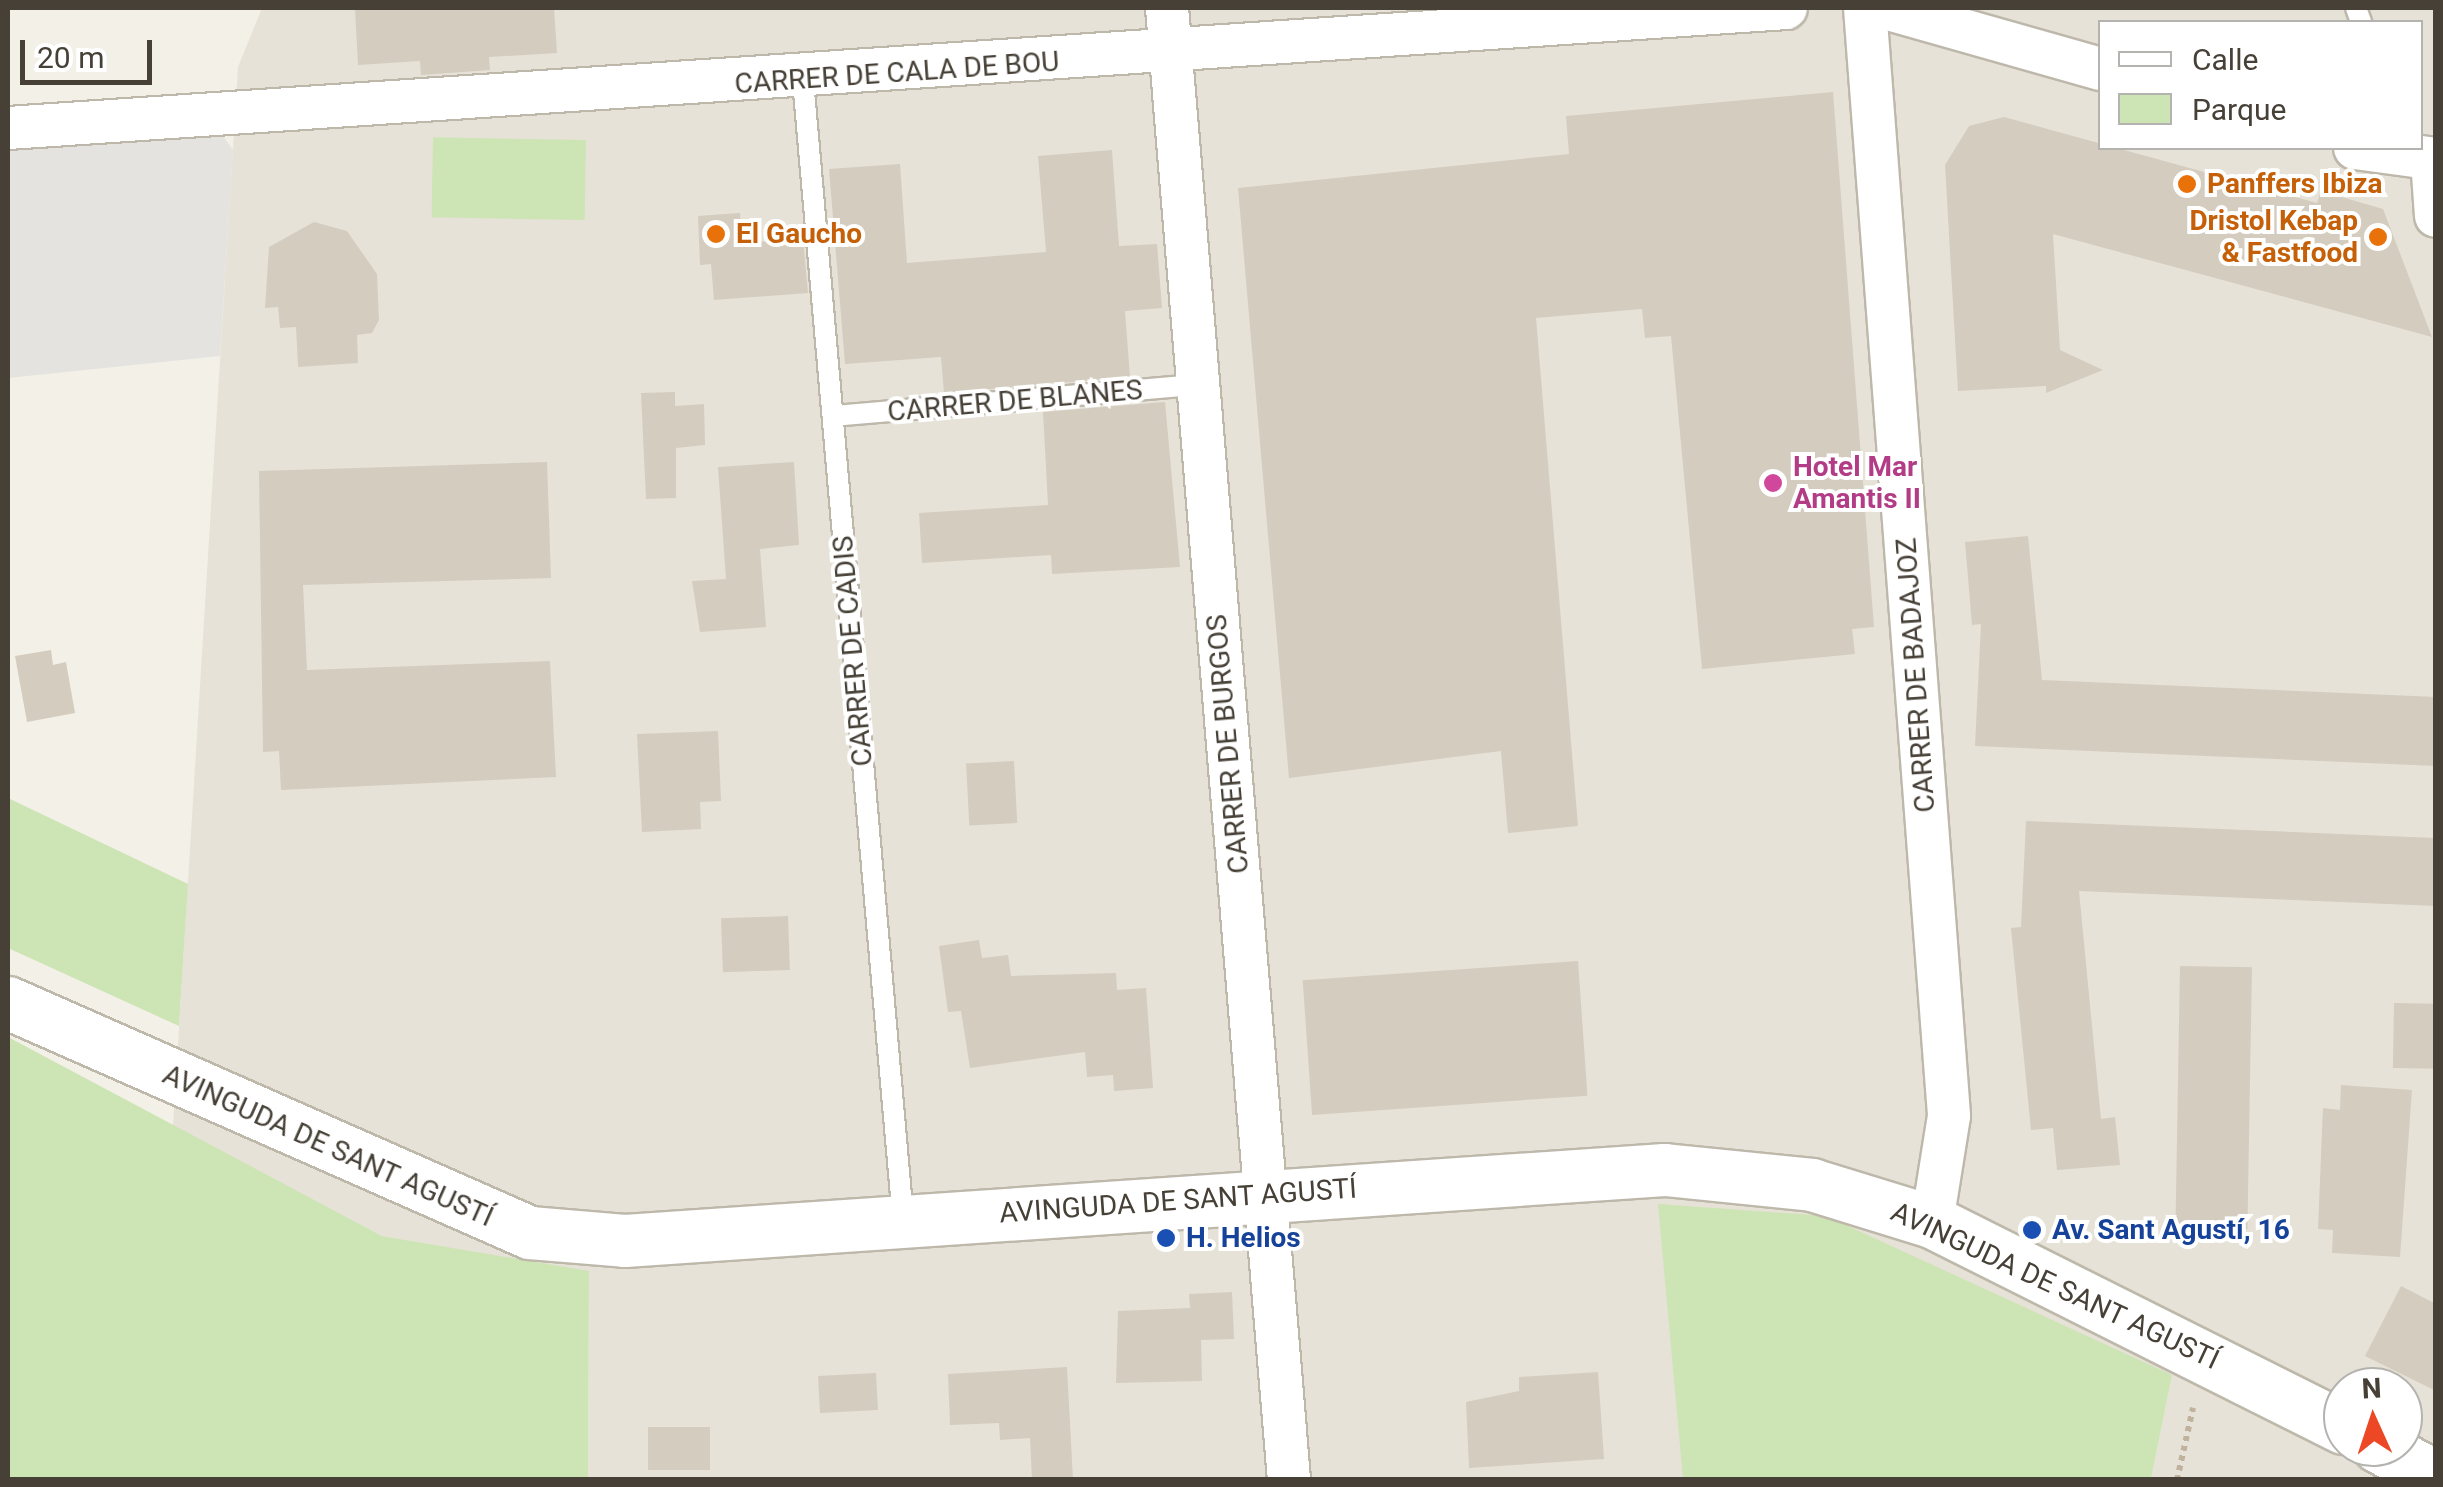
<!DOCTYPE html>
<meta charset="utf-8">
<style>
body{margin:0}
#map{position:relative;width:2443px;height:1487px;overflow:hidden;background:#f3f0e8;font-family:Roboto,sans-serif}
div>[style]{position:absolute}
[style*='--x']{left:calc(var(--x)*1px);top:calc(var(--y)*1px);width:calc(var(--w)*1px);rotate:calc(var(--a)*1deg)}
.residential>*{inset:0;background:#e6e2d7}
.green>*{inset:0;background:#cde4b4;transform-origin:0 0}
.parking>*{inset:0;background:#e4e3e0}
.building>*{inset:0;background:#d4ccbe;transform-origin:0 0}
.path>*{height:6px;margin-top:-3px;transform-origin:0;background:repeating-linear-gradient(90deg,#bfb39d 0 5px,transparent 0 10px)}
.roads{filter:drop-shadow(2px 0 #beb8ab) drop-shadow(-2px 0 #beb8ab) drop-shadow(0 2px #beb8ab) drop-shadow(0 -2px #beb8ab)}
.service>*{height:20px;margin:-10px;padding:0 10px;transform-origin:10px;border-radius:10px;background:#fff}
.minor>*{height:42px;margin:-21px;padding:0 21px;transform-origin:21px;border-radius:21px;background:#fff}
.tertiary>*{height:52px;margin:-26px;padding:0 26px;transform-origin:26px;border-radius:26px;background:#fff}
.dots>*{width:28px;height:28px;translate:-50% -50%;box-sizing:border-box;border:5px solid #fff;border-radius:50%}
span{translate:-50% -50%;white-space:nowrap;text-align:center;line-height:1.15;-webkit-text-stroke:8px #fff;paint-order:stroke}
.street-label{font-size:28px;color:#464037}
.food-label{font-size:28px;color:#c56008;font-weight:700}
.left{translate:0 -50%;text-align:left}
.right{translate:-100% -50%;text-align:right}
.hotel-label{font-size:28px;color:#b23c85;font-weight:700}
.transit-label{font-size:28px;color:#164399;font-weight:700}
.frame{position:absolute;inset:0;border:10px solid #464037;pointer-events:none}
.legend{position:absolute;left:2098px;top:20px;width:325px;height:130px;box-sizing:border-box;background:#fff;border:2px solid #b5b3af;margin:0;padding:12px 18px;list-style:none;font-size:30px;color:#464037}
.legend li{display:flex;align-items:center;gap:20px;height:50px}
.legend b{width:50px;border:2px solid #b5b3af}
.north{position:absolute;left:2323px;top:1367px;width:100px;height:100px;box-sizing:border-box;background:#fff;border:2px solid #b5b3af;border-radius:50%;rotate:357deg;font-size:28px;font-weight:700;line-height:40px;text-align:center;color:#464037}
.north::after{content:'';display:block;margin:auto;width:35px;height:45px;background:#ec4826;clip-path:polygon(50% 0,100% 100%,50% 72%,0 100%)}
.scale{position:absolute;left:20px;top:40px;width:132px;height:45px;box-sizing:border-box;border:5px solid #464037;border-top:0;padding-left:12px;font-size:30px;line-height:35px;white-space:nowrap;color:#464037;-webkit-text-stroke:8px #fff;paint-order:stroke}
</style>
<div id="map">
<div class="residential">
<div style="clip-path:polygon(evenodd,262px 8px,2435px 8px,2435px 1479px,2151px 1479px,2172px 1374px,1933px 1479px,588px 1479px,589px 1272px,382px 1236px,173px 1126px,238px 67px,262px 8px,2100px 22px,2420px 22px,2420px 148px,2100px 148px,2100px 22px,262px 8px,2343px 1387px,2403px 1387px,2403px 1447px,2343px 1447px,2343px 1387px)"></div>
</div>
<div class="green">
<div style="left:586px;top:140px;width:80px;height:153px;rotate:91deg"></div>
<div style="clip-path:polygon(8px 798px,188px 884px,179px 1026px,8px 948px)"></div>
<div style="clip-path:polygon(8px 1037px,382px 1236px,589px 1271px,588px 1479px,8px 1479px)"></div>
<div style="clip-path:polygon(1658px 1204px,1826px 1216px,2172px 1375px,2151px 1479px,1683px 1479px)"></div>
</div>
<div class="parking">
<div style="clip-path:polygon(221px 133px,233px 150px,220px 356px,8px 378px,8px 150px)"></div>
</div>
<div class="building">
<div style="clip-path:polygon(355px 8px,554px 8px,557px 53px,489px 57px,490px 70px,421px 75px,420px 61px,358px 65px)"></div>
<div style="clip-path:polygon(1833px 92px,1874px 627px,1852px 629px,1855px 654px,1702px 669px,1671px 336px,1645px 338px,1642px 309px,1536px 318px,1578px 826px,1508px 833px,1501px 751px,1289px 778px,1238px 188px,1569px 154px,1566px 116px)"></div>
<div style="clip-path:polygon(2004px 117px,2317px 203px,2321px 191px,2383px 209px,2432px 337px,2053px 234px,2060px 350px,2103px 370px,2046px 393px,2046px 386px,1958px 391px,1945px 165px,1969px 126px)"></div>
<div style="clip-path:polygon(1112px 150px,1119px 246px,1157px 244px,1162px 308px,1125px 311px,1130px 377px,944px 393px,941px 357px,845px 364px,829px 169px,900px 164px,907px 263px,1046px 252px,1038px 156px)"></div>
<div style="clip-path:polygon(740px 213px,742px 243px,803px 239px,808px 293px,714px 300px,711px 264px,700px 265px,698px 216px)"></div>
<div style="clip-path:polygon(314px 222px,347px 231px,377px 274px,379px 320px,372px 333px,357px 335px,358px 363px,298px 367px,296px 327px,280px 328px,278px 307px,265px 308px,269px 247px)"></div>
<div style="clip-path:polygon(675px 392px,675px 406px,704px 404px,705px 445px,676px 448px,676px 498px,646px 499px,641px 393px)"></div>
<div style="clip-path:polygon(1165px 402px,1180px 567px,1052px 574px,1051px 555px,922px 563px,919px 513px,1048px 505px,1043px 412px)"></div>
<div style="clip-path:polygon(547px 462px,551px 578px,303px 585px,307px 670px,550px 661px,556px 777px,281px 790px,279px 751px,263px 752px,259px 471px)"></div>
<div style="clip-path:polygon(794px 462px,799px 545px,760px 549px,766px 627px,700px 632px,692px 581px,726px 579px,718px 467px)"></div>
<div style="clip-path:polygon(2028px 536px,2042px 680px,2436px 697px,2436px 766px,1975px 746px,1981px 624px,1972px 625px,1965px 542px)"></div>
<div style="clip-path:polygon(51px 650px,53px 665px,66px 662px,75px 713px,27px 722px,15px 656px)"></div>
<div style="clip-path:polygon(718px 731px,721px 801px,700px 802px,701px 829px,642px 832px,637px 734px)"></div>
<div style="left:1014px;top:761px;width:62px;height:48px;rotate:87deg"></div>
<div style="clip-path:polygon(2026px 821px,2436px 838px,2436px 906px,2079px 891px,2101px 1119px,2115px 1117px,2120px 1165px,2057px 1170px,2053px 1128px,2031px 1130px,2011px 928px,2021px 927px)"></div>
<div style="left:788px;top:916px;width:54px;height:67px;rotate:88deg"></div>
<div style="clip-path:polygon(979px 940px,982px 958px,1008px 955px,1011px 976px,1116px 973px,1117px 990px,1146px 988px,1153px 1088px,1114px 1091px,1113px 1075px,1087px 1077px,1085px 1052px,970px 1068px,961px 1011px,948px 1012px,939px 946px)"></div>
<div style="left:1578px;top:961px;width:135px;height:276px;rotate:86deg"></div>
<div style="left:2180px;top:966px;width:72px;height:262px;rotate:1deg"></div>
<div style="left:2394px;top:1003px;width:42px;height:65px;rotate:1deg"></div>
<div style="clip-path:polygon(2341px 1085px,2412px 1090px,2400px 1257px,2332px 1253px,2333px 1230px,2318px 1229px,2323px 1108px,2340px 1110px)"></div>
<div style="clip-path:polygon(2401px 1286px,2436px 1304px,2436px 1391px,2365px 1356px)"></div>
<div style="clip-path:polygon(1232px 1292px,1234px 1339px,1201px 1340px,1202px 1381px,1116px 1383px,1118px 1311px,1190px 1308px,1189px 1294px)"></div>
<div style="clip-path:polygon(1067px 1367px,1073px 1480px,1032px 1480px,1030px 1438px,1000px 1440px,999px 1423px,950px 1425px,948px 1374px)"></div>
<div style="clip-path:polygon(1598px 1372px,1604px 1459px,1469px 1468px,1466px 1402px,1519px 1391px,1519px 1377px)"></div>
<div style="left:876px;top:1373px;width:37px;height:58px;rotate:87deg"></div>
<div style="left:648px;top:1427px;width:62px;height:43px"></div>
</div>
<div class="path">
<div style="--x:2177;--y:1480;--w:74;--a:-77.5"></div>
</div>
<div class="roads">
<div class="service">
<div style="--x:2356;--y:8;--w:15;--a:70"></div>
<div style="--x:803;--y:80;--w:1143;--a:84.98"></div>
<div style="--x:833;--y:416;--w:366;--a:-4.9"></div>
</div>
<div class="minor">
<div style="--x:1167;--y:8;--w:1477;--a:85.26"></div>
<div style="--x:1865;--y:8;--w:1111;--a:85.66"></div>
<div style="--x:1949;--y:1116;--w:107;--a:99.1"></div>
<div style="--x:1885;--y:8;--w:223;--a:15.8"></div>
<div style="--x:8;--y:128;--w:1782;--a:-3.86"></div>
<div style="--x:2355;--y:148;--w:82;--a:7.7"></div>
<div style="--x:2432;--y:159;--w:57;--a:86"></div>
</div>
<div class="tertiary">
<div style="--x:8;--y:1003;--w:570;--a:23.78"></div>
<div style="--x:530;--y:1233;--w:95;--a:4.8"></div>
<div style="--x:625;--y:1241;--w:1042;--a:-3.91"></div>
<div style="--x:1665;--y:1170;--w:148;--a:5.8"></div>
<div style="--x:1812;--y:1185;--w:126;--a:17.1"></div>
<div style="--x:1932;--y:1222;--w:460;--a:26.6"></div>
<div style="--x:2379;--y:1447;--w:64;--a:27.8"></div>
</div>
</div>
<div class="dots">
<div style="left:2187px;top:184px;background:#e8710a"></div>
<div style="left:716px;top:234px;background:#e8710a"></div>
<div style="left:2378px;top:237px;background:#e8710a"></div>
<div style="left:1773px;top:483px;background:#d1479c"></div>
<div style="left:2032px;top:1230px;background:#1a4fb4"></div>
<div style="left:1166px;top:1238px;background:#1a4fb4"></div>
</div>
<div class="street-label">
<span style="left:897px;top:73px;rotate:-4deg">CARRER DE CALA DE BOU</span>
<span style="left:1015px;top:401px;rotate:-5deg">CARRER DE BLANES</span>
<span style="left:853px;top:651px;rotate:-95deg">CARRER DE CADIS</span>
<span style="left:1916px;top:675px;rotate:-94deg">CARRER DE BADAJOZ</span>
<span style="left:1228px;top:744px;rotate:-95deg">CARRER DE BURGOS</span>
<span style="left:328px;top:1146px;rotate:24deg">AVINGUDA DE SANT AGUSTÍ</span>
<span style="left:1178px;top:1201px;rotate:-4deg">AVINGUDA DE SANT AGUSTÍ</span>
<span style="left:2055px;top:1286px;rotate:25deg">AVINGUDA DE SANT AGUSTÍ</span>
</div>
<div class="food-label">
<span class="left" style="left:2207px;top:184px">Panffers Ibiza</span>
<span class="right" style="left:2358px;top:237px">Dristol Kebap<br>&amp; Fastfood</span>
<span class="left" style="left:736px;top:234px">El Gaucho</span>
</div>
<div class="hotel-label">
<span class="left" style="left:1793px;top:483px">Hotel Mar<br>Amantis II</span>
</div>
<div class="transit-label">
<span class="left" style="left:2052px;top:1230px">Av. Sant Agustí, 16</span>
<span class="left" style="left:1186px;top:1238px">H. Helios</span>
</div>
<div class="frame"></div>
<ul class="legend">
<li><b style="height:12px;background:#fff"></b>Calle</li>
<li><b style="height:28px;background:#cde4b4"></b>Parque</li>
</ul>
<div class="north">N</div>
<div class="scale">20 m</div>
</div>
